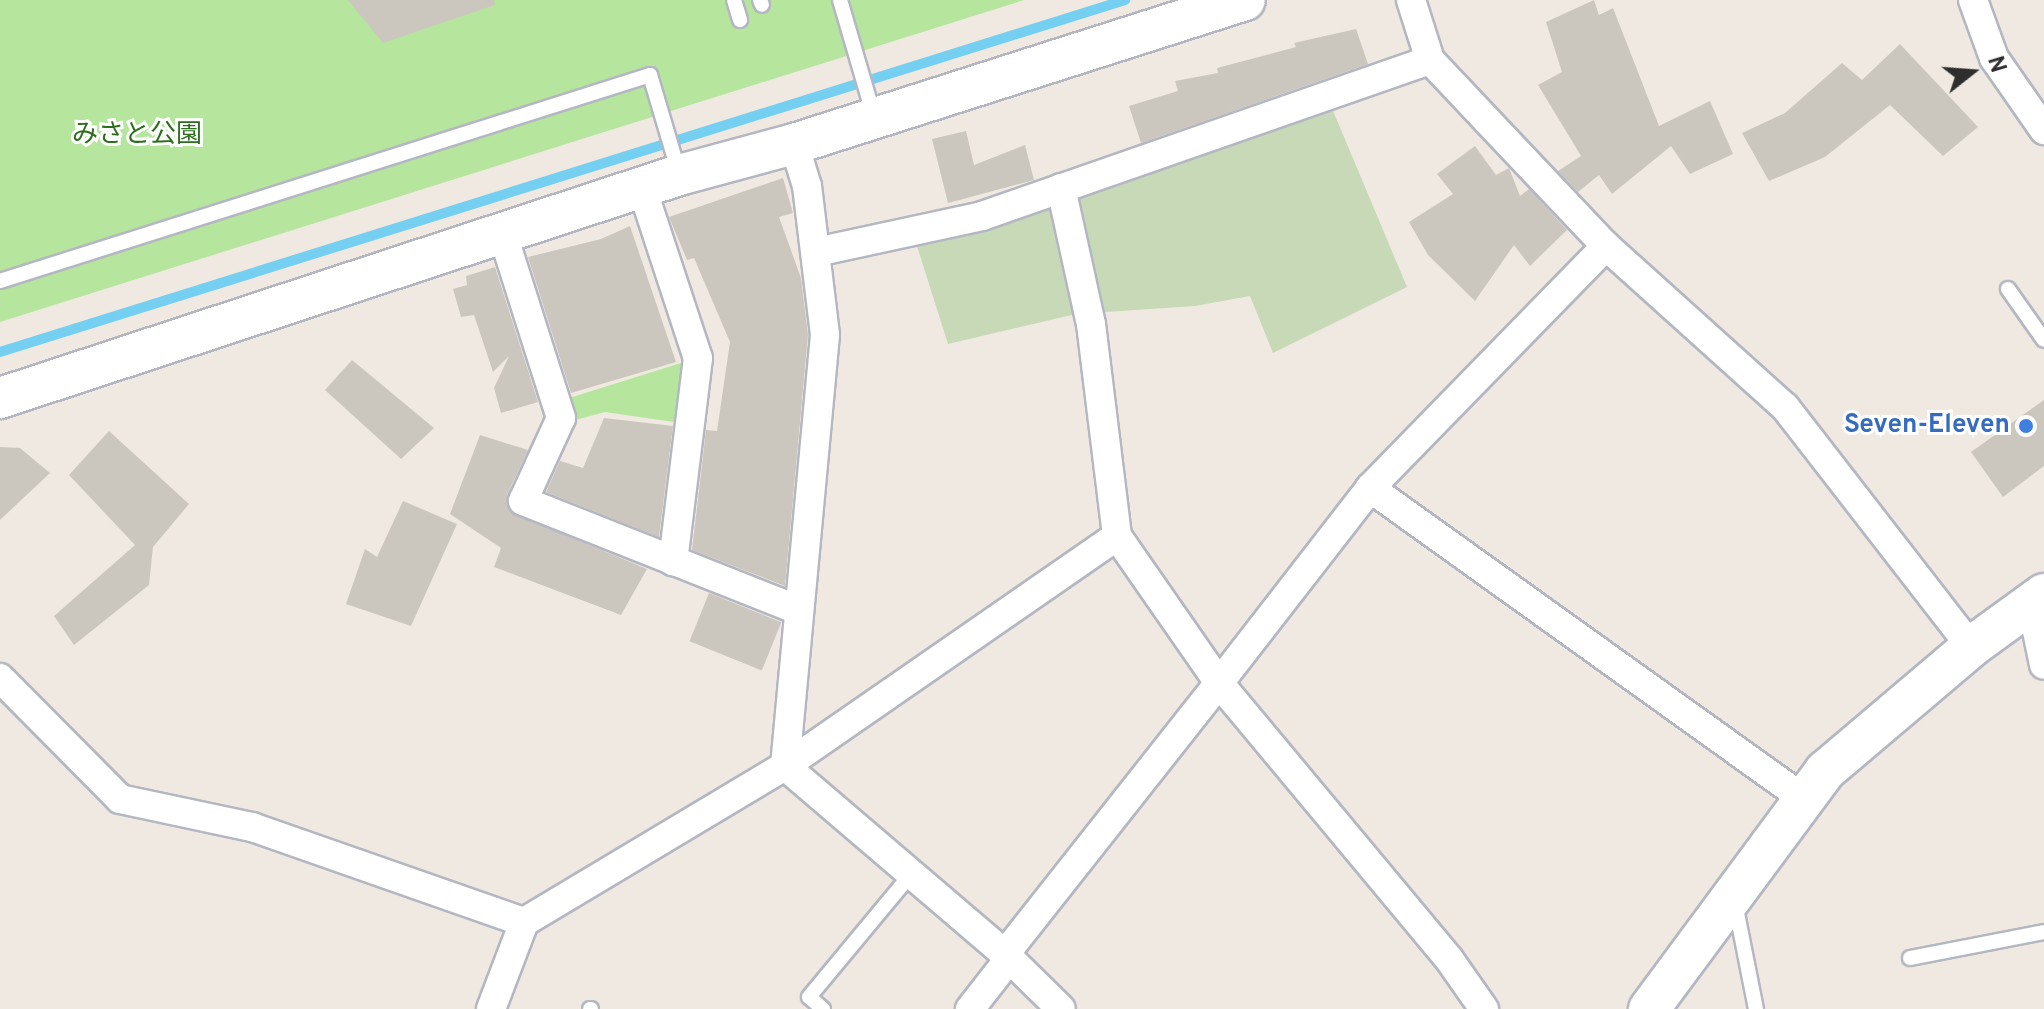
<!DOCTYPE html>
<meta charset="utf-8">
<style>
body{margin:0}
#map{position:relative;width:2044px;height:1009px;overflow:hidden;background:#efe9e1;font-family:Overpass,"Noto Sans JP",sans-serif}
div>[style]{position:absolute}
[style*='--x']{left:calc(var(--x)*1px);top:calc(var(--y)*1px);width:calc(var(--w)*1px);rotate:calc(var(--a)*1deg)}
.green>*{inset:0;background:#b6e59e}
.cemetery>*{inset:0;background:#c8d9b8}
.stream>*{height:10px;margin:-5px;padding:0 5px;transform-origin:5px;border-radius:5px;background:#75cff0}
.building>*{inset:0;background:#cbc7bf;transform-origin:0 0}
.roads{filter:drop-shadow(2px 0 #b4b7c1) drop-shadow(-2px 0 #b4b7c1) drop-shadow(0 2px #b4b7c1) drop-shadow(0 -2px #b4b7c1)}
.lane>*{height:14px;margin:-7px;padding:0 7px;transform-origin:7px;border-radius:7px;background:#fff}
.street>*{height:28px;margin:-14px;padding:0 14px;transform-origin:14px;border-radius:14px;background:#fff}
.secondary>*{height:40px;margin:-20px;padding:0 20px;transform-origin:20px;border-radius:20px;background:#fff}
.dots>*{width:22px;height:22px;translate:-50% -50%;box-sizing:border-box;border:4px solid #fff;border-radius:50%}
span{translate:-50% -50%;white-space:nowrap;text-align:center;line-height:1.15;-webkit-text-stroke:6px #fff;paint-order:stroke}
.park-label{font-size:26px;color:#2c6e1b}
.shop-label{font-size:26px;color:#366cbe;font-weight:700}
.right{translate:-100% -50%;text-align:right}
.north{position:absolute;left:1932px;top:32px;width:80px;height:80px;-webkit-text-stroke:6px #fff;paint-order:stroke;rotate:73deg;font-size:22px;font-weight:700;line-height:32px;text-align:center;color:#2e2e2e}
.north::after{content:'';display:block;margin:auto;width:28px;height:36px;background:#2e2e2e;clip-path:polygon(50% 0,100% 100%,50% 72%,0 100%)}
</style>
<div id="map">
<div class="green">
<div style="clip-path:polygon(0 0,1024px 0,0 322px)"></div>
<div style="clip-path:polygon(684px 362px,681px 423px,605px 412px,568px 422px,563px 400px)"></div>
</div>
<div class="cemetery">
<div style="clip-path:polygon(1331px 106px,1407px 287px,1273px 353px,1250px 296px,1195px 306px,1076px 314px,948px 344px,917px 246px,1087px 194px)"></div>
</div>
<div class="stream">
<div style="--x:0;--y:352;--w:1179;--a:-17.37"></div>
</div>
<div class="building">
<div style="clip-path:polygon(348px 0,494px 0,495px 5px,383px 43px)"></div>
<div style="clip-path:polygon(1594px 0,1599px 15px,1613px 8px,1659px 126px,1710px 101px,1733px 154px,1690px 174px,1671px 146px,1612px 194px,1599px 175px,1578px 192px,1558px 171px,1581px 156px,1538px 85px,1562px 72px,1546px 22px)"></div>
<div style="clip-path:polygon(1356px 29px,1368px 64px,1141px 143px,1129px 106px,1178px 91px,1175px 81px,1218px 73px,1217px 68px,1296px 47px,1294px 43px)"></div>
<div style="clip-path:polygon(1900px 44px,1978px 127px,1943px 156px,1890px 105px,1825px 157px,1769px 181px,1742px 133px,1785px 113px,1842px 63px,1862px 80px)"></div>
<div style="clip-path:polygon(966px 131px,974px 165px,1025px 145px,1034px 180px,948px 203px,932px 139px)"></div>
<div style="clip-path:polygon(1475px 146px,1496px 175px,1509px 168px,1520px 196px,1529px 189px,1567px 230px,1530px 266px,1514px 245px,1475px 301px,1428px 255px,1409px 222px,1453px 194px,1437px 174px)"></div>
<div style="clip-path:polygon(783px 178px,793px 213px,779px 217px,801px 278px,808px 335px,785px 586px,692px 550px,706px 430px,717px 431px,730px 342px,694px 258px,687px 260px,669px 217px)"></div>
<div style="clip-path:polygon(630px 226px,676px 362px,571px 393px,528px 257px,601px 239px)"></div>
<div style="clip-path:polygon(495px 267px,538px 402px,501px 413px,494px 388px,509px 356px,493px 372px,474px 315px,461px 317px,453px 289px,467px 285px,466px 276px)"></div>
<div style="clip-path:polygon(352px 360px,434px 428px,401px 459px,325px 390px)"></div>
<div style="clip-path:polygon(2044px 400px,2044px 466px,2003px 497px,1971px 452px)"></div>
<div style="clip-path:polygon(604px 418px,673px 426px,659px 537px,546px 492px,560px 461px,583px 468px)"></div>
<div style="clip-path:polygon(109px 431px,189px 504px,153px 547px,149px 585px,74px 645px,54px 616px,135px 545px,69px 475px)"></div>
<div style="clip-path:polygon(480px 435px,528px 450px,507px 495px,510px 512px,647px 569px,621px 615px,494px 567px,501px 548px,450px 514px)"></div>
<div style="clip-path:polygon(0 447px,20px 448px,50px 473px,0 520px)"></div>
<div style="clip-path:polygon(403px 501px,457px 524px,411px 626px,346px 604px,365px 549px,377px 557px)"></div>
<div style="left:709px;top:593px;width:78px;height:52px;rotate:22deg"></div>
</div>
<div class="roads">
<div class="lane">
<div style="--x:734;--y:0;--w:21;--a:73"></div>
<div style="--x:760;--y:0;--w:5;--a:68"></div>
<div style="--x:840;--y:0;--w:121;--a:73.7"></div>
<div style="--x:0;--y:281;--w:682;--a:-17.58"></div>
<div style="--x:650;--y:75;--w:102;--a:73.5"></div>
<div style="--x:2008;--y:289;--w:62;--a:54.8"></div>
<div style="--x:1735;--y:903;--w:108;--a:78.8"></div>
<div style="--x:1910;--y:958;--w:136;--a:-11"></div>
<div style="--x:590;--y:1009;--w:1;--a:0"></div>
<div style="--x:823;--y:1009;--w:18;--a:-139"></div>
<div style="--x:809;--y:997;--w:160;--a:-50.3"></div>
</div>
<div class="street">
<div style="--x:1411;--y:0;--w:63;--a:72.4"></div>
<div style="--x:1973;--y:0;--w:62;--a:70.1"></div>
<div style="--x:1994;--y:58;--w:88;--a:55.2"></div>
<div style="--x:794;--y:144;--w:44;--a:72.8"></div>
<div style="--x:807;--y:186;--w:150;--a:83.1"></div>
<div style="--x:825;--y:335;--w:433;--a:95.3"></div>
<div style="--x:785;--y:766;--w:289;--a:40.5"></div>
<div style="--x:1005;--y:954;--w:78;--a:44.5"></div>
<div style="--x:642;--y:188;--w:179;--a:71.8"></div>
<div style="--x:698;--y:358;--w:205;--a:97"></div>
<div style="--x:1061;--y:188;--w:139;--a:77.6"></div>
<div style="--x:1091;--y:324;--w:214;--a:83"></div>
<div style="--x:503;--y:235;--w:192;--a:72.4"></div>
<div style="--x:561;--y:418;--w:91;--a:114.6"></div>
<div style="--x:523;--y:501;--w:296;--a:21.6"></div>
<div style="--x:816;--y:252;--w:170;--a:-12.2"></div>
<div style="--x:982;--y:216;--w:474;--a:-19.2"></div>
<div style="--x:1430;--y:60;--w:256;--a:46.6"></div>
<div style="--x:1606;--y:246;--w:241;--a:42"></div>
<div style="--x:1785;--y:407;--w:304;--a:52.2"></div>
<div style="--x:1370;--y:488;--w:534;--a:35.62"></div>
<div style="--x:2031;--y:602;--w:64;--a:78.3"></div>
<div style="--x:0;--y:678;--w:170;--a:45.2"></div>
<div style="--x:120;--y:799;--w:135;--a:12"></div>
<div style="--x:252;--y:827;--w:288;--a:19.3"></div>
<div style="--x:491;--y:1009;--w:93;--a:-69.2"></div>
<div style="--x:524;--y:922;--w:304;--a:-30.9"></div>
<div style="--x:785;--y:766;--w:404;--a:-34.7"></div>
<div style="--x:1117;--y:536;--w:179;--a:55.2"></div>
<div style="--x:1219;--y:683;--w:345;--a:128.3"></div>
<div style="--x:970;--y:1009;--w:63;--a:-52"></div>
<div style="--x:1484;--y:1009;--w:61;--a:-125"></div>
<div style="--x:1449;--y:959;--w:359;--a:-129.8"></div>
<div style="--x:1219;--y:683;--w:247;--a:-52.2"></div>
<div style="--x:1370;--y:488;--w:338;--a:-45.7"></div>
</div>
<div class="secondary">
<div style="--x:0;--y:398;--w:715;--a:-18.18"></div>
<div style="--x:679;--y:175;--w:119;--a:-15.1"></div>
<div style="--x:794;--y:144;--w:473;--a:-17.7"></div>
<div style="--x:1649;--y:1009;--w:296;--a:-53.5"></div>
<div style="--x:1825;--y:771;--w:192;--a:-40.3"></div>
<div style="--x:1971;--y:647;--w:90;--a:-36"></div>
</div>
</div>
<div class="dots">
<div style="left:2026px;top:426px;background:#3f7fe0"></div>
</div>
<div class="park-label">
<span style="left:137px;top:136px">みさと公園</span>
</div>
<div class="shop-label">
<span class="right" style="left:2010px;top:426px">Seven-Eleven</span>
</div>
<div class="north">N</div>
</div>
